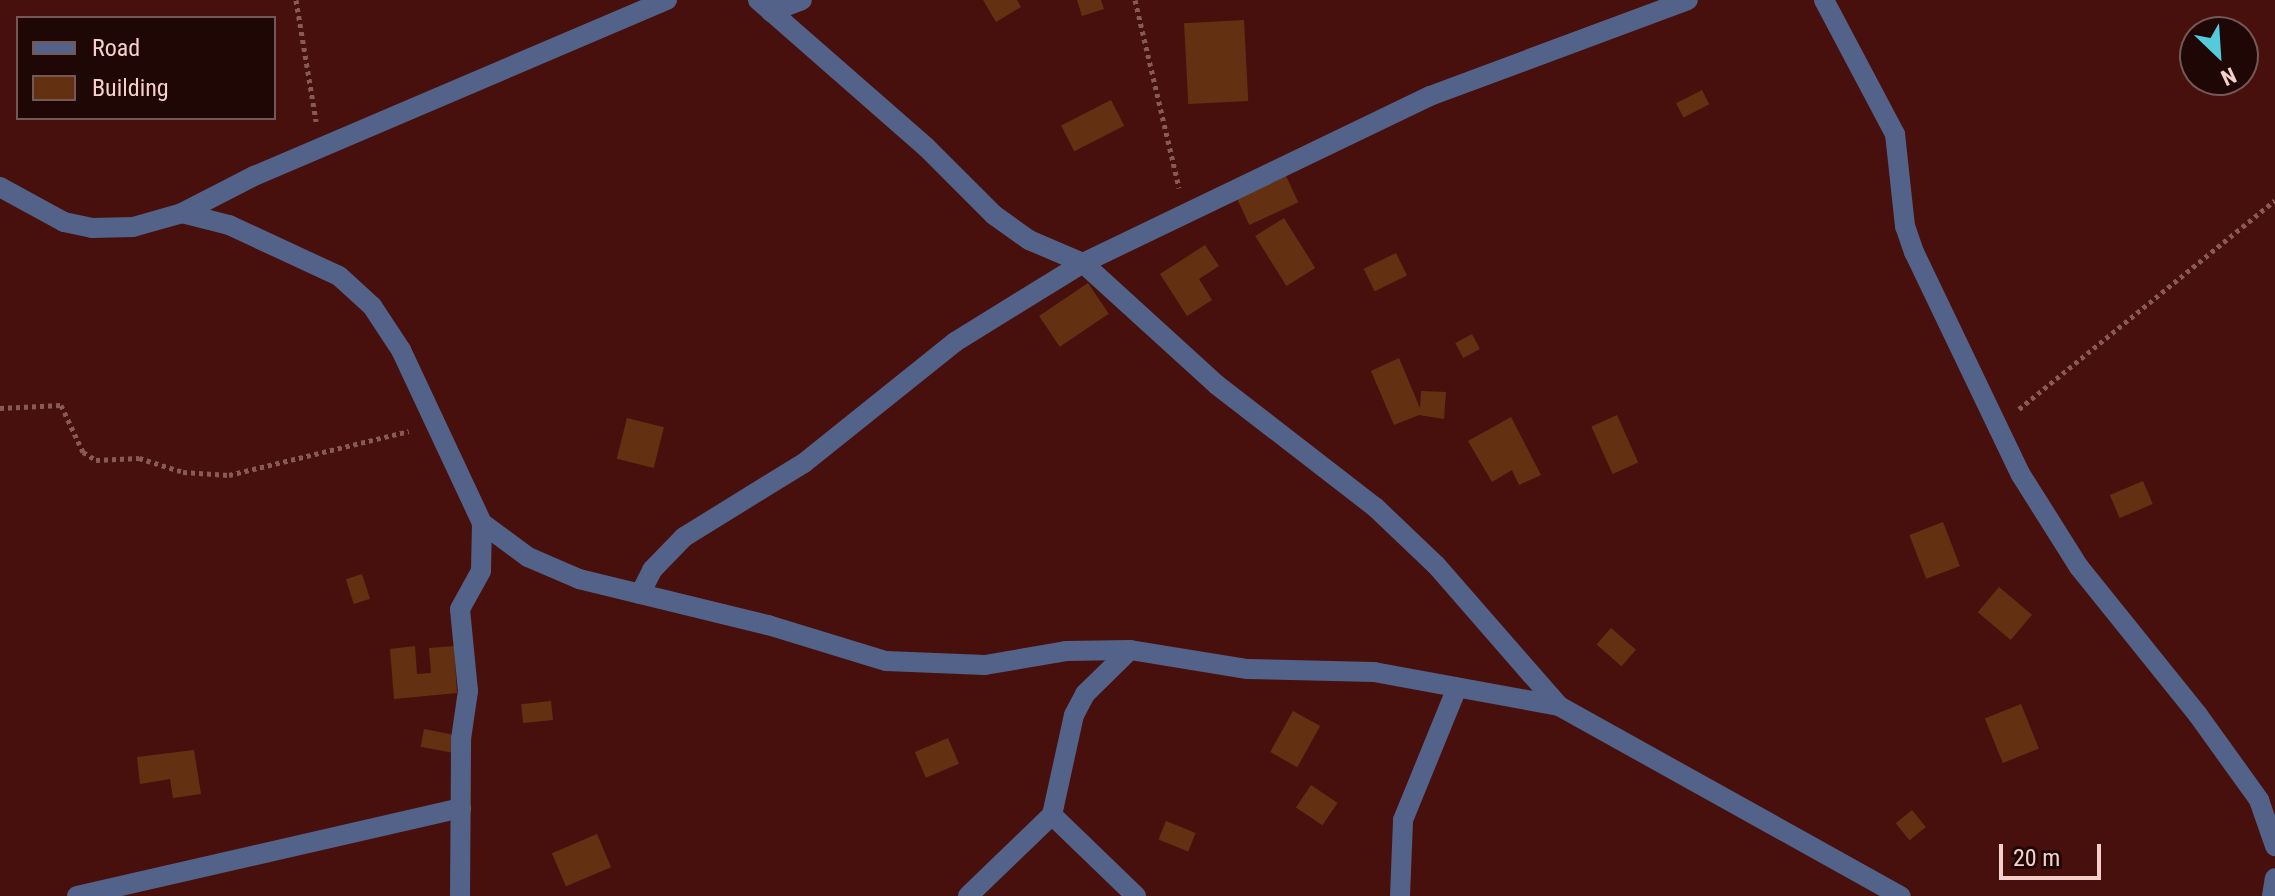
<!DOCTYPE html>
<style>
body{margin:0}
#map{position:relative;width:2275px;height:896px;overflow:hidden;background:#48100d;font-family:"Roboto Condensed",sans-serif}
div>[style]{position:absolute}
[style*='--x']{left:calc(var(--x)*1px);top:calc(var(--y)*1px);width:calc(var(--w)*1px);rotate:calc(var(--a)*1deg)}
.building>*{inset:0;background:#643012;transform-origin:0 0}
.path>*{height:5px;margin-top:-2.5px;transform-origin:0;background:repeating-linear-gradient(90deg,#895954 0 4px,transparent 0 8px)}
.street>*{height:20px;margin:-10px;padding:0 10px;transform-origin:10px;border-radius:10px;background:#526289}
span{translate:-50% -50%;white-space:nowrap;text-align:center;line-height:1.15;-webkit-text-stroke:8px #1f0706;paint-order:stroke}
.legend{position:absolute;left:16px;top:16px;width:260px;height:104px;box-sizing:border-box;background:#1f0706;border:2px solid #755855;margin:0;padding:10px 14px;list-style:none;font-size:24px;color:#f6d1cb}
.legend li{display:flex;align-items:center;gap:16px;height:40px}
.legend b{width:40px;border:2px solid #755855}
.north{position:absolute;left:2179px;top:16px;width:80px;height:80px;box-sizing:border-box;background:#1f0706;border:2px solid #755855;border-radius:50%;rotate:155deg;font-size:22px;font-weight:700;line-height:32px;text-align:center;color:#f6d1cb}
.north::after{content:'';display:block;margin:auto;width:28px;height:36px;background:#53cbdb;clip-path:polygon(50% 0,100% 100%,50% 72%,0 100%)}
.scale{position:absolute;left:1999px;top:844px;width:102px;height:36px;box-sizing:border-box;border:4px solid #f6d1cb;border-top:0;padding-left:10px;font-size:24px;line-height:28px;white-space:nowrap;color:#f6d1cb;-webkit-text-stroke:6px #1f0706;paint-order:stroke}
</style>
<div id="map">
<div class="building">
<div style="clip-path:polygon(983px 0,1017px 0,1021px 7px,996px 22px)"></div>
<div style="clip-path:polygon(1077px 0,1101px 0,1104px 9px,1082px 16px)"></div>
<div style="left:1244px;top:20px;width:81px;height:60px;rotate:87deg"></div>
<div style="left:1702px;top:90px;width:16px;height:29px;rotate:63deg"></div>
<div style="left:1111px;top:100px;width:29px;height:56px;rotate:63deg"></div>
<div style="left:1286px;top:176px;width:29px;height:54px;rotate:65deg"></div>
<div style="left:1284px;top:218px;width:59px;height:34px;rotate:58deg"></div>
<div style="clip-path:polygon(1205px 245px,1219px 266px,1199px 279px,1212px 300px,1187px 316px,1160px 274px)"></div>
<div style="left:1396px;top:253px;width:25px;height:36px;rotate:64deg"></div>
<div style="left:1088px;top:283px;width:37px;height:59px;rotate:56deg"></div>
<div style="left:1472px;top:334px;width:17px;height:19px;rotate:62deg"></div>
<div style="clip-path:polygon(1399px 358px,1420px 408px,1421px 391px,1446px 392px,1444px 419px,1419px 415px,1394px 425px,1371px 371px)"></div>
<div style="left:1617px;top:415px;width:52px;height:28px;rotate:66deg"></div>
<div style="clip-path:polygon(1511px 417px,1541px 475px,1519px 485px,1512px 470px,1492px 482px,1468px 441px)"></div>
<div style="left:627px;top:418px;width:38px;height:42px;rotate:14deg"></div>
<div style="left:2143px;top:481px;width:25px;height:36px;rotate:67deg"></div>
<div style="left:1943px;top:522px;width:47px;height:36px;rotate:69deg"></div>
<div style="left:362px;top:574px;width:26px;height:17px;rotate:72deg"></div>
<div style="left:1999px;top:587px;width:43px;height:33px;rotate:40deg"></div>
<div style="left:1611px;top:628px;width:33px;height:22px;rotate:41deg"></div>
<div style="clip-path:polygon(415px 646px,417px 674px,431px 673px,429px 648px,454px 646px,457px 693px,394px 699px,390px 649px)"></div>
<div style="left:551px;top:701px;width:19px;height:30px;rotate:84deg"></div>
<div style="left:2021px;top:704px;width:48px;height:39px;rotate:68deg"></div>
<div style="left:1293px;top:711px;width:31px;height:47px;rotate:29deg"></div>
<div style="left:424px;top:729px;width:31px;height:18px;rotate:11deg"></div>
<div style="left:948px;top:738px;width:28px;height:36px;rotate:67deg"></div>
<div style="clip-path:polygon(194px 750px,201px 794px,173px 798px,170px 779px,140px 784px,137px 757px)"></div>
<div style="left:1311px;top:785px;width:32px;height:27px;rotate:34deg"></div>
<div style="left:1912px;top:810px;width:22px;height:21px;rotate:51deg"></div>
<div style="left:1166px;top:821px;width:32px;height:20px;rotate:22deg"></div>
<div style="left:597px;top:834px;width:36px;height:49px;rotate:67deg"></div>
</div>
<div class="path">
<div style="--x:296;--y:0;--w:123;--a:80.6"></div>
<div style="--x:1135;--y:0;--w:193;--a:76.8"></div>
<div style="--x:0;--y:408;--w:61;--a:-2.8"></div>
<div style="--x:61;--y:405;--w:52;--a:64.9"></div>
<div style="--x:83;--y:452;--w:15;--a:32"></div>
<div style="--x:96;--y:460;--w:43;--a:-2.7"></div>
<div style="--x:139;--y:458;--w:46;--a:17.7"></div>
<div style="--x:183;--y:472;--w:46;--a:3.7"></div>
<div style="--x:229;--y:475;--w:185;--a:-13.7"></div>
<div style="--x:2019;--y:409;--w:330;--a:-39.2"></div>
</div>
<div class="street">
<div style="--x:758;--y:0;--w:223;--a:41.2"></div>
<div style="--x:926;--y:147;--w:96;--a:45"></div>
<div style="--x:994;--y:215;--w:43;--a:35.5"></div>
<div style="--x:1029;--y:240;--w:59;--a:23.1"></div>
<div style="--x:1083;--y:263;--w:181;--a:42.3"></div>
<div style="--x:1217;--y:385;--w:200;--a:37.7"></div>
<div style="--x:1375;--y:507;--w:84;--a:43.6"></div>
<div style="--x:1436;--y:565;--w:187;--a:48.9"></div>
<div style="--x:1559;--y:706;--w:391;--a:29.1"></div>
<div style="--x:1824;--y:0;--w:152;--a:62.1"></div>
<div style="--x:1895;--y:134;--w:93;--a:83.8"></div>
<div style="--x:1905;--y:226;--w:28;--a:71"></div>
<div style="--x:1914;--y:252;--w:247;--a:64.4"></div>
<div style="--x:2021;--y:475;--w:109;--a:57.8"></div>
<div style="--x:2079;--y:567;--w:190;--a:51.2"></div>
<div style="--x:2198;--y:715;--w:105;--a:54.3"></div>
<div style="--x:2259;--y:800;--w:49;--a:70.8"></div>
<div style="--x:771;--y:12;--w:33;--a:-21"></div>
<div style="--x:0;--y:187;--w:73;--a:28.7"></div>
<div style="--x:64;--y:222;--w:29;--a:12"></div>
<div style="--x:92;--y:228;--w:41;--a:-1.4"></div>
<div style="--x:133;--y:227;--w:51;--a:-15.9"></div>
<div style="--x:182;--y:213;--w:49;--a:14.3"></div>
<div style="--x:229;--y:225;--w:121;--a:24.9"></div>
<div style="--x:339;--y:276;--w:45;--a:42.3"></div>
<div style="--x:372;--y:306;--w:53;--a:56.6"></div>
<div style="--x:401;--y:350;--w:191;--a:64.9"></div>
<div style="--x:482;--y:523;--w:57;--a:36.5"></div>
<div style="--x:528;--y:557;--w:56;--a:23.3"></div>
<div style="--x:579;--y:579;--w:195;--a:13.7"></div>
<div style="--x:768;--y:625;--w:123;--a:17"></div>
<div style="--x:886;--y:661;--w:99;--a:2.3"></div>
<div style="--x:985;--y:665;--w:82;--a:-9.8"></div>
<div style="--x:1066;--y:651;--w:64;--a:-0.9"></div>
<div style="--x:1130;--y:650;--w:119;--a:9.2"></div>
<div style="--x:1247;--y:669;--w:127;--a:1.4"></div>
<div style="--x:1374;--y:672;--w:188;--a:10.4"></div>
<div style="--x:182;--y:213;--w:81;--a:-27.2"></div>
<div style="--x:254;--y:176;--w:449;--a:-23.1"></div>
<div style="--x:640;--y:594;--w:27;--a:-63"></div>
<div style="--x:652;--y:570;--w:46;--a:-45.9"></div>
<div style="--x:684;--y:537;--w:141;--a:-31.7"></div>
<div style="--x:804;--y:463;--w:193;--a:-38.7"></div>
<div style="--x:955;--y:342;--w:150;--a:-31.7"></div>
<div style="--x:1083;--y:263;--w:385;--a:-25.7"></div>
<div style="--x:1430;--y:96;--w:275;--a:-20.4"></div>
<div style="--x:1052;--y:815;--w:117;--a:44"></div>
<div style="--x:77;--y:896;--w:394;--a:-12.9"></div>
<div style="--x:460;--y:896;--w:157;--a:-89.6"></div>
<div style="--x:461;--y:739;--w:49;--a:-81.7"></div>
<div style="--x:468;--y:691;--w:82;--a:-95.6"></div>
<div style="--x:460;--y:609;--w:43;--a:-61.1"></div>
<div style="--x:481;--y:571;--w:48;--a:-88.8"></div>
<div style="--x:968;--y:896;--w:117;--a:-44"></div>
<div style="--x:1052;--y:815;--w:102;--a:-77.6"></div>
<div style="--x:1074;--y:715;--w:24;--a:-62"></div>
<div style="--x:1085;--y:694;--w:63;--a:-44.4"></div>
<div style="--x:1400;--y:896;--w:76;--a:-87.7"></div>
<div style="--x:1403;--y:820;--w:140;--a:-67.8"></div>
<div style="--x:2272;--y:896;--w:18;--a:-81"></div>
</div>
<ul class="legend">
<li><b style="height:10px;background:#526289"></b>Road</li>
<li><b style="height:22px;background:#643012"></b>Building</li>
</ul>
<div class="north">N</div>
<div class="scale">20 m</div>
</div>
